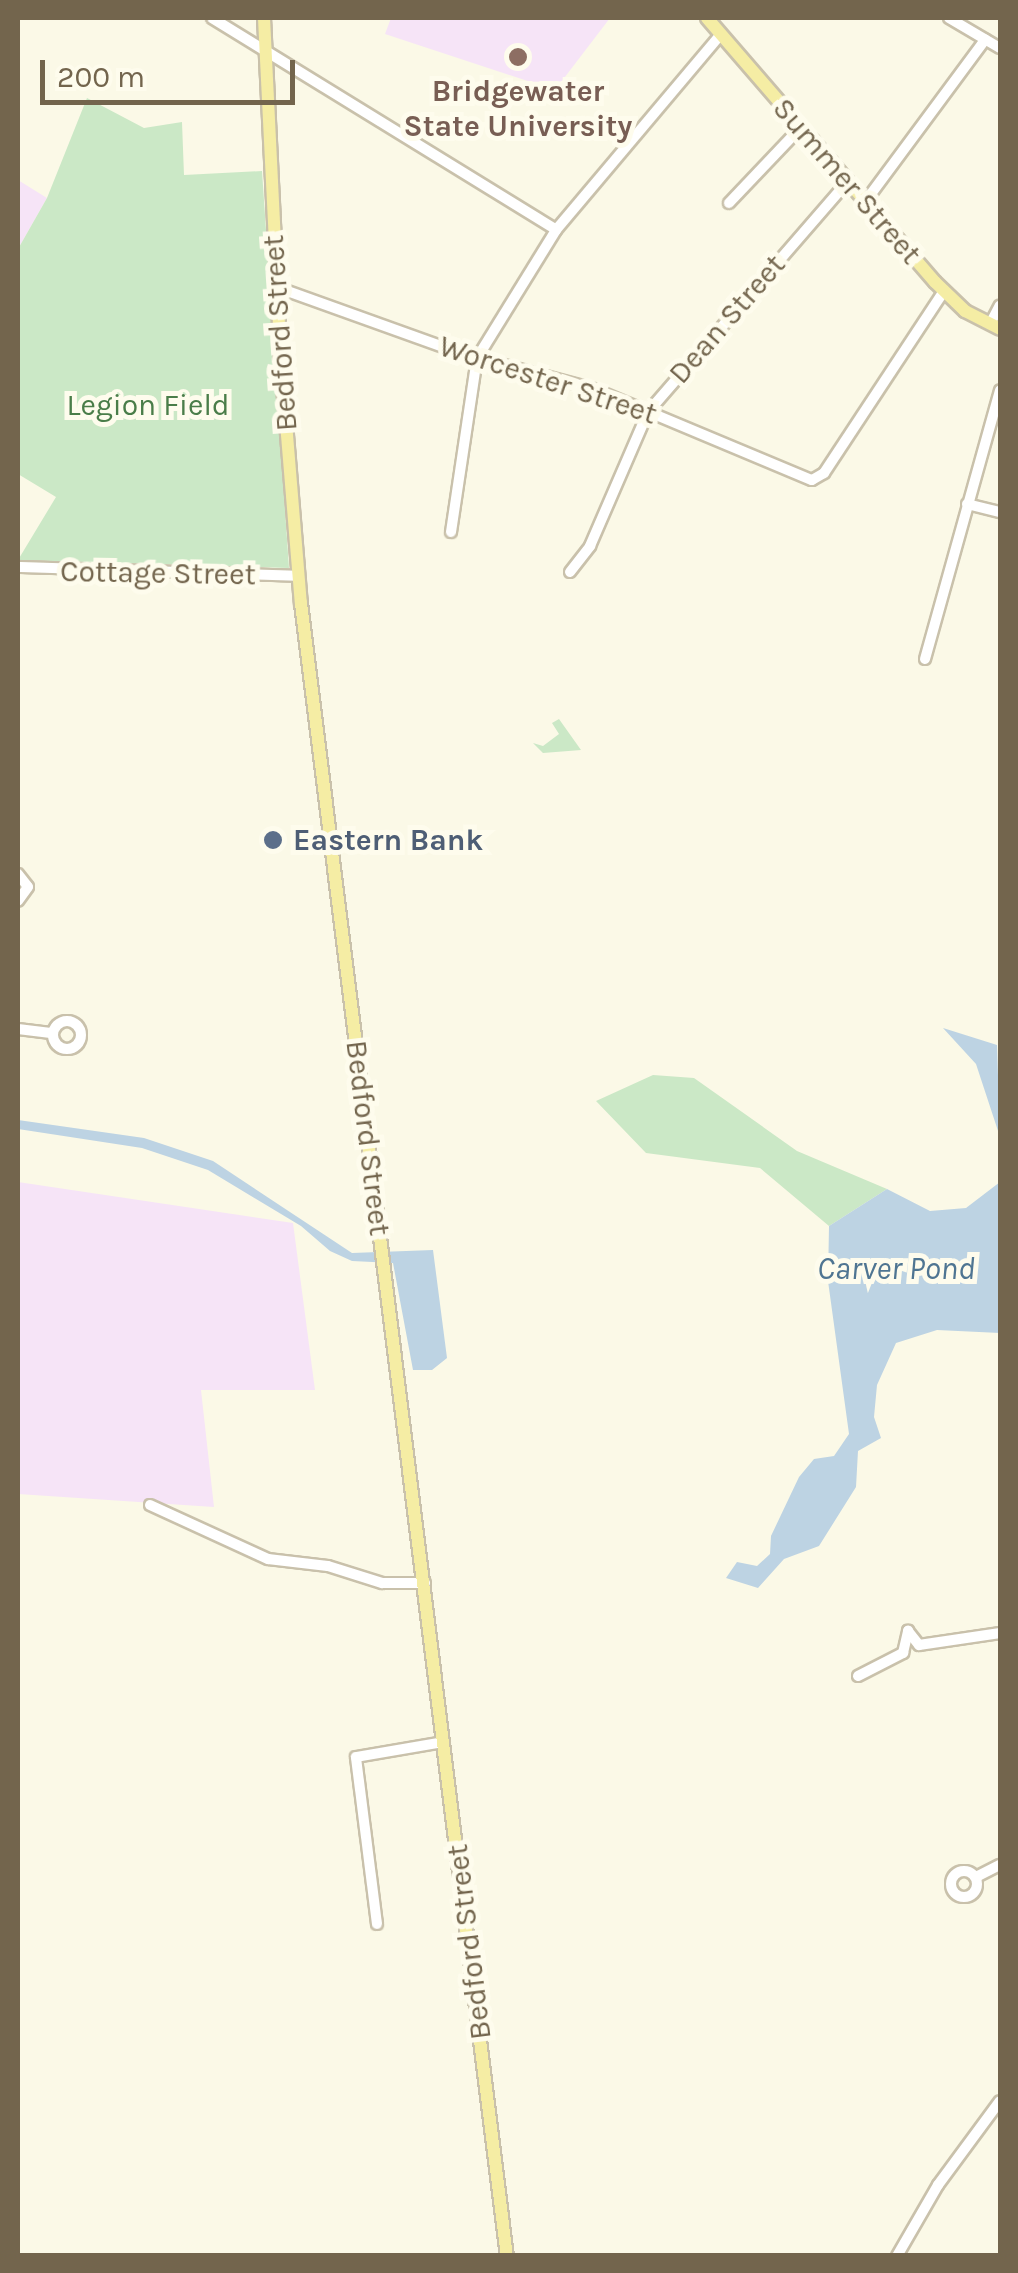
<!DOCTYPE html>
<style>
body{margin:0}
#map{position:relative;width:1018px;height:2273px;overflow:hidden;background:#fbf9e7;font-family:Karla,sans-serif}
div>[style]{position:absolute}
[style*='--x']{left:calc(var(--x)*1px);top:calc(var(--y)*1px);width:calc(var(--w)*1px);rotate:calc(var(--a)*1deg)}
.education>*{inset:0;background:#f6e4f7}
.green>*{inset:0;background:#cbe8c6}
.water>*{inset:0;background:#bdd3e3}
.roads{filter:drop-shadow(2px 0 #c9c1ab) drop-shadow(-2px 0 #c9c1ab) drop-shadow(0 2px #c9c1ab) drop-shadow(0 -2px #c9c1ab)}
.minor>*{height:10px;margin:-5px;padding:0 5px;transform-origin:5px;border-radius:5px;background:#fff}
.minor>.ring{margin:-5px;padding:0;box-sizing:content-box;background:none;border:10px solid #fff;border-radius:50%}
.major>*{height:12px;margin:-6px;padding:0 6px;transform-origin:6px;border-radius:6px;background:#f5eda4}
.dots>*{width:28px;height:28px;translate:-50% -50%;box-sizing:border-box;border:5px solid #fefced;border-radius:50%}
span{translate:-50% -50%;white-space:nowrap;text-align:center;line-height:1.15;-webkit-text-stroke:10px #fefced;paint-order:stroke}
.education-label{font-size:30px;color:#785e54;font-weight:700}
.street-label{font-size:30px;color:#73654d}
.park-label{font-size:30px;color:#4a7d49}
.service-label{font-size:30px;color:#4e5e75;font-weight:700}
.left{translate:0 -50%;text-align:left}
.water-label{font-size:32px;color:#4f7592;font-style:italic}
.frame{position:absolute;inset:0;border:20px solid #73654d;pointer-events:none}
.scale{position:absolute;left:40px;top:60px;width:255px;height:45px;box-sizing:border-box;border:5px solid #73654d;border-top:0;padding-left:12px;font-size:30px;line-height:35px;white-space:nowrap;color:#73654d;-webkit-text-stroke:8px #fefced;paint-order:stroke}
</style>
<div id="map">
<div class="education">
<div style="clip-path:polygon(391px 18px,610px 18px,555px 90px,385px 34px)"></div>
<div style="clip-path:polygon(18px 180px,47px 198px,18px 249px)"></div>
<div style="clip-path:polygon(18px 1182px,293px 1223px,315px 1390px,201px 1390px,214px 1507px,18px 1494px)"></div>
</div>
<div class="green">
<div style="clip-path:polygon(87px 98px,144px 128px,182px 122px,184px 175px,262px 171px,289px 568px,18px 560px,56px 497px,18px 474px,18px 249px,47px 198px)"></div>
<div style="clip-path:polygon(559px 719px,581px 750px,543px 753px,533px 743px,543px 746px,559px 734px,552px 723px)"></div>
<div style="clip-path:polygon(653px 1075px,694px 1078px,797px 1151px,887px 1189px,829px 1226px,760px 1168px,646px 1153px,596px 1101px)"></div>
</div>
<div class="water">
<div style="clip-path:polygon(943px 1028px,997px 1045px,1000px 1137px,976px 1064px)"></div>
<div style="clip-path:polygon(18px 1120px,144px 1138px,213px 1161px,352px 1253px,433px 1250px,447px 1358px,432px 1370px,413px 1370px,393px 1263px,352px 1261px,330px 1251px,301px 1226px,208px 1170px,142px 1148px,18px 1129px)"></div>
<div style="clip-path:polygon(1000px 1182px,1000px 1333px,937px 1330px,896px 1343px,877px 1385px,874px 1417px,881px 1438px,858px 1451px,856px 1487px,819px 1546px,784px 1559px,758px 1588px,726px 1578px,737px 1562px,757px 1566px,770px 1554px,771px 1536px,799px 1477px,814px 1459px,834px 1456px,849px 1434px,828px 1281px,829px 1226px,887px 1189px,930px 1211px,966px 1208px)"></div>
</div>
<div class="roads">
<div class="minor">
<div style="--x:212;--y:18;--w:404;--a:31.6"></div>
<div style="--x:949;--y:18;--w:59;--a:30.5"></div>
<div style="--x:865;--y:202;--w:202;--a:-53.5"></div>
<div style="--x:729;--y:203;--w:105;--a:-46.5"></div>
<div style="--x:276;--y:287;--w:195;--a:19.7"></div>
<div style="--x:460;--y:353;--w:139;--a:15"></div>
<div style="--x:594;--y:389;--w:236;--a:22.7"></div>
<div style="--x:812;--y:480;--w:14;--a:-30"></div>
<div style="--x:824;--y:473;--w:218;--a:-56.6"></div>
<div style="--x:990;--y:324;--w:21;--a:-62"></div>
<div style="--x:967;--y:504;--w:34;--a:14"></div>
<div style="--x:451;--y:532;--w:176;--a:-81.5"></div>
<div style="--x:477;--y:358;--w:150;--a:-58.3"></div>
<div style="--x:556;--y:230;--w:256;--a:-49.9"></div>
<div style="--x:18;--y:567;--w:281;--a:1.8"></div>
<div style="--x:570;--y:572;--w:33;--a:-52"></div>
<div style="--x:590;--y:546;--w:146;--a:-66.6"></div>
<div style="--x:648;--y:412;--w:304;--a:-49.1"></div>
<div style="--x:925;--y:659;--w:279;--a:-74.4"></div>
<div style="--x:18;--y:874;--w:16;--a:52"></div>
<div style="--x:28;--y:887;--w:17;--a:126"></div>
<div class="ring" style="left:53px;top:1021px;width:18px;height:18px"></div>
<div style="--x:18;--y:1029;--w:35;--a:7"></div>
<div style="--x:150;--y:1505;--w:130;--a:24.6"></div>
<div style="--x:268;--y:1559;--w:60;--a:6.7"></div>
<div style="--x:328;--y:1566;--w:57;--a:17.5"></div>
<div style="--x:382;--y:1583;--w:43;--a:0"></div>
<div style="--x:858;--y:1676;--w:51;--a:-27.1"></div>
<div style="--x:903;--y:1653;--w:23;--a:-77"></div>
<div style="--x:908;--y:1631;--w:18;--a:52"></div>
<div style="--x:919;--y:1645;--w:82;--a:-8.4"></div>
<div class="ring" style="left:951px;top:1871px;width:16px;height:16px"></div>
<div style="--x:976;--y:1877;--w:27;--a:-27"></div>
<div style="--x:377;--y:1924;--w:168;--a:-97.2"></div>
<div style="--x:356;--y:1757;--w:89;--a:-9.7"></div>
<div style="--x:897;--y:2256;--w:82;--a:-60"></div>
<div style="--x:938;--y:2185;--w:104;--a:-53.6"></div>
</div>
<div class="major">
<div style="--x:264;--y:18;--w:344;--a:87.2"></div>
<div style="--x:281;--y:362;--w:242;--a:85.3"></div>
<div style="--x:301;--y:603;--w:1666;--a:82.9"></div>
<div style="--x:707;--y:18;--w:349;--a:49.2"></div>
<div style="--x:935;--y:282;--w:42;--a:44"></div>
<div style="--x:965;--y:311;--w:39;--a:27"></div>
</div>
</div>
<div class="dots">
<div style="left:518px;top:57px;background:#8d6e63"></div>
<div style="left:273px;top:840px;background:#5c6f8a"></div>
</div>
<div class="education-label">
<span style="left:518px;top:108px">Bridgewater<br>State University</span>
</div>
<div class="street-label">
<span style="left:847px;top:181px;rotate:49deg">Summer Street</span>
<span style="left:727px;top:319px;rotate:-49deg">Dean Street</span>
<span style="left:280px;top:333px;rotate:-94deg">Bedford Street</span>
<span style="left:548px;top:380px;rotate:18deg">Worcester Street</span>
<span style="left:158px;top:573px;rotate:1deg">Cottage Street</span>
<span style="left:368px;top:1138px;rotate:83deg">Bedford Street</span>
<span style="left:469px;top:1942px;rotate:-97deg">Bedford Street</span>
</div>
<div class="park-label">
<span style="left:148px;top:405px">Legion Field</span>
</div>
<div class="service-label">
<span class="left" style="left:293px;top:840px">Eastern Bank</span>
</div>
<div class="water-label">
<span style="left:896px;top:1269px">Carver Pond</span>
</div>
<div class="frame"></div>
<div class="scale">200 m</div>
</div>
